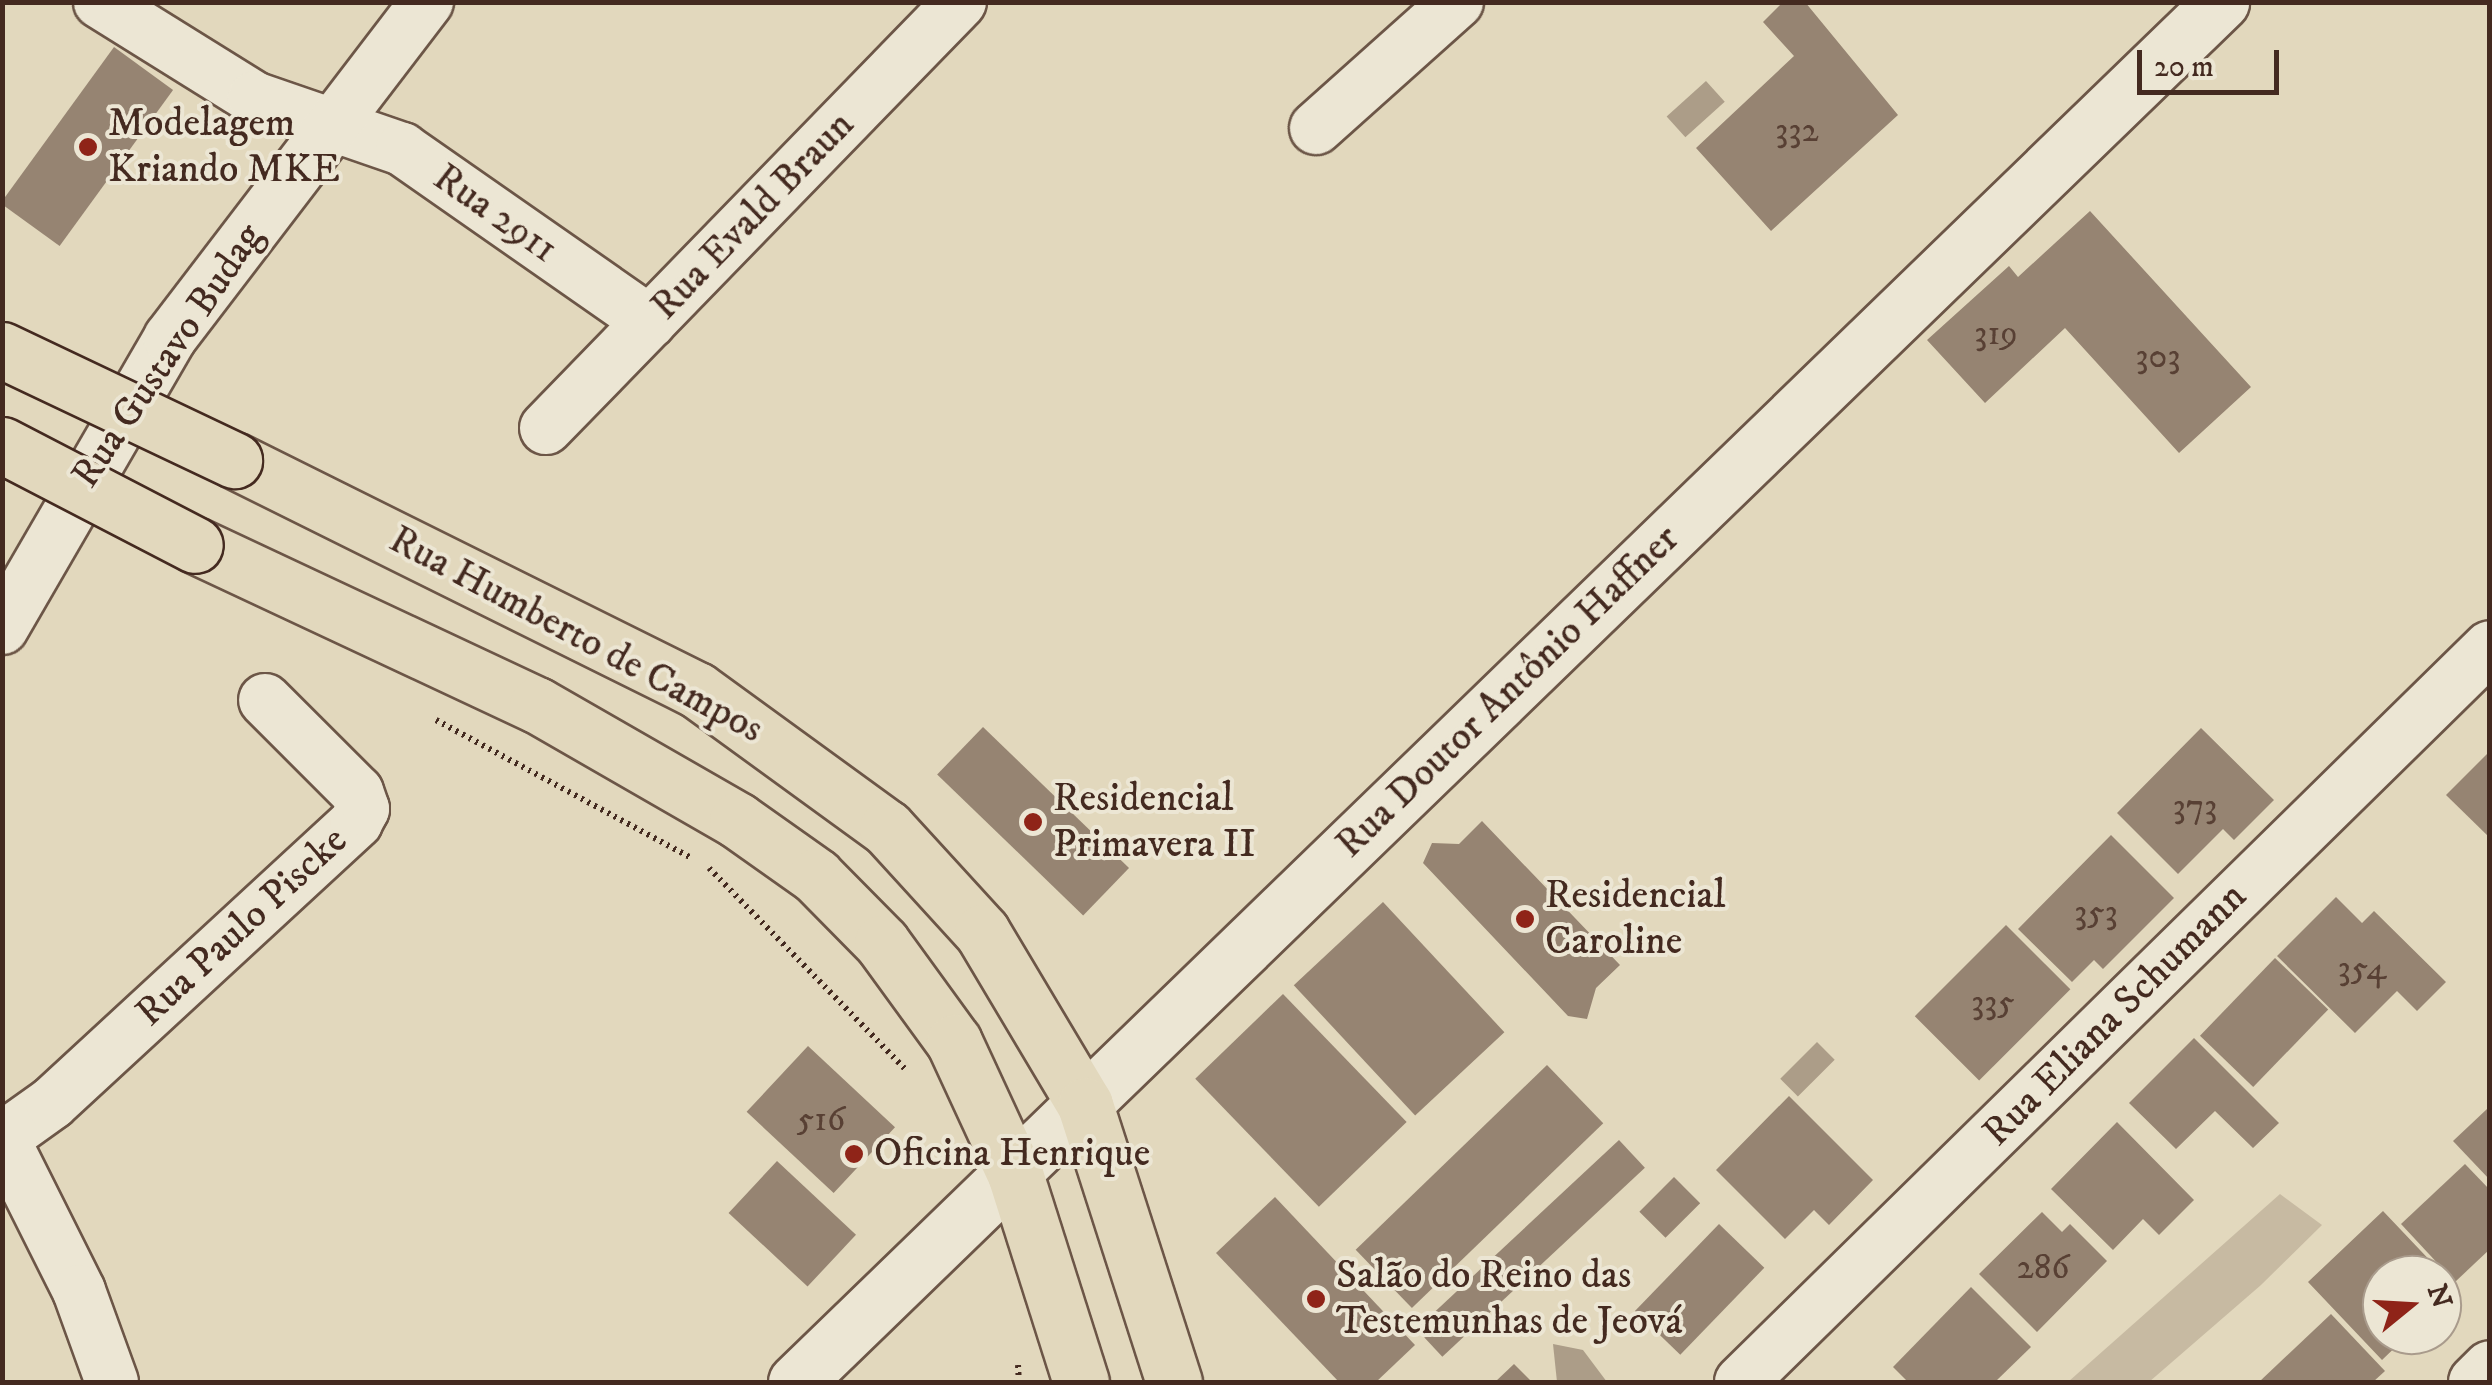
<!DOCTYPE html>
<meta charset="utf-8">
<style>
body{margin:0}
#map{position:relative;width:2492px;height:1385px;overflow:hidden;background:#e2d8bd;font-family:"IM FELL DW Pica",serif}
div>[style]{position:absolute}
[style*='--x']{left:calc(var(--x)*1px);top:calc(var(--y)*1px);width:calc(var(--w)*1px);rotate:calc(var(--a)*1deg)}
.green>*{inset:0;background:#c7baa2}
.water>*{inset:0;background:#ac9d88;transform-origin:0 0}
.building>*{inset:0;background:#968472;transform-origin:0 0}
.path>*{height:6px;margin-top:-3px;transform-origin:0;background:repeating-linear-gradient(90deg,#442a20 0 2.5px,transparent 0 7.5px)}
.roads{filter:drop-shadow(2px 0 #6c5647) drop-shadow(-2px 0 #6c5647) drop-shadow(0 2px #6c5647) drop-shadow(0 -2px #6c5647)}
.minor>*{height:52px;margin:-26px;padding:0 26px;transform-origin:26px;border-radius:26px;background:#ece6d4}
.tertiary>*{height:55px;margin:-27.5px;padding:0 27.5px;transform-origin:27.5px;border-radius:27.5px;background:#ece6d4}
.primary>*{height:55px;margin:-27.5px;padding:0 27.5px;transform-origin:27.5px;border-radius:27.5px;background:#e2d8bd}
.bridges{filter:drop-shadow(2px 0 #442a20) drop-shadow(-2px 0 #442a20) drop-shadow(0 2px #442a20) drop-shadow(0 -2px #442a20)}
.primary-bridge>*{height:55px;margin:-27.5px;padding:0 27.5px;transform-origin:27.5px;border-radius:27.5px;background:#e2d8bd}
.dots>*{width:28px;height:28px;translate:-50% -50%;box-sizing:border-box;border:5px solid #ece6d4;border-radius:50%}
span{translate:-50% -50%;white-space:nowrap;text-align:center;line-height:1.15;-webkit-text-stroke:8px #ece6d4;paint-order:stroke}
.number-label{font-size:35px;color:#584034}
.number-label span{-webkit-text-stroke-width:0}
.poi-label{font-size:40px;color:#442a20}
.left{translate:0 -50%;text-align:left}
.street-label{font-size:40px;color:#442a20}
.frame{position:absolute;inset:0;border:5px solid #442a20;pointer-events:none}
.north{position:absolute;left:2362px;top:1255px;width:100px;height:100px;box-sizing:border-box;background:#ece6d4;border:2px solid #a99b8c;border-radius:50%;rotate:72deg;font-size:28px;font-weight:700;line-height:40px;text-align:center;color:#442a20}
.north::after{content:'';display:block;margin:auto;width:35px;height:45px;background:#8f2418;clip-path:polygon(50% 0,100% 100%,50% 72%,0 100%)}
.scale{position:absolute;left:2137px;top:50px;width:142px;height:45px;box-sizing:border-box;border:5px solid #442a20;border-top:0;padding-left:12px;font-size:30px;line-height:35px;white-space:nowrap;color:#442a20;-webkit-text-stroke:8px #ece6d4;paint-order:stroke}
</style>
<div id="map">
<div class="green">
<div style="clip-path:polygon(2280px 1194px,2322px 1225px,2261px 1285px,2149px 1382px,2068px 1382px)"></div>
</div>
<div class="water">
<div style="left:1706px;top:81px;width:28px;height:53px;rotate:48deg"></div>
<div style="left:1817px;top:1042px;width:25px;height:52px;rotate:45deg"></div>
<div style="clip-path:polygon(1553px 1344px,1583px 1350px,1607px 1382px,1557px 1382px)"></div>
</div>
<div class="building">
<div style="clip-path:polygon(1783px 2px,1805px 2px,1898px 115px,1771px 231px,1696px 148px,1794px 56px,1763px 22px)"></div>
<div style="left:114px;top:47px;width:73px;height:193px;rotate:36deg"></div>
<div style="clip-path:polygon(2090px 211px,2251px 387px,2179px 453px,2065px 328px,1985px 403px,1927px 340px,2009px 266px,2018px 277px)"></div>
<div style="left:983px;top:727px;width:203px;height:66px;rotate:44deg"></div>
<div style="clip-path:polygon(2201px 728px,2274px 800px,2234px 840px,2223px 829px,2178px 874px,2117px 813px)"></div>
<div style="clip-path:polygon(2490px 751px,2490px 838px,2446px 795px)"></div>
<div style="clip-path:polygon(1482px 821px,1620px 965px,1596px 988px,1587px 1019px,1568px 1016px,1423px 863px,1432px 843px,1459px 844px)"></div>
<div style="clip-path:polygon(2111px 835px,2174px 898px,2103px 969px,2094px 960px,2072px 982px,2018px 929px)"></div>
<div style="clip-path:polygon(2336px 897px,2362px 923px,2374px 911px,2446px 982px,2417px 1011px,2397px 991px,2355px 1033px,2277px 956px)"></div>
<div style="left:1383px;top:902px;width:178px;height:122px;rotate:47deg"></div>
<div style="left:2006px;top:925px;width:91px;height:129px;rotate:45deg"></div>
<div style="left:2275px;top:958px;width:74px;height:108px;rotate:44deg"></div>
<div style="left:1283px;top:994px;width:178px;height:122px;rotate:46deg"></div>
<div style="clip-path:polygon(2194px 1038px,2279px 1123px,2253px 1148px,2215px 1111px,2176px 1149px,2129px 1103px)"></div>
<div style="left:808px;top:1046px;width:119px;height:90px;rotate:43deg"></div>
<div style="left:1547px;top:1065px;width:81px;height:266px;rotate:46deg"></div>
<div style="clip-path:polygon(1789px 1096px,1873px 1180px,1829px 1225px,1814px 1210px,1785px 1239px,1716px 1170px)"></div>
<div style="clip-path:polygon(2487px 1109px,2490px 1112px,2490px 1180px,2453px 1141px)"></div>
<div style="clip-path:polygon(2117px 1122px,2194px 1200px,2159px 1235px,2143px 1219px,2113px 1250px,2051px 1189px)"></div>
<div style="left:1619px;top:1140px;width:38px;height:277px;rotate:47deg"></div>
<div style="left:777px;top:1161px;width:108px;height:71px;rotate:43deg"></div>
<div style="clip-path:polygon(2465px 1164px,2490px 1190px,2490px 1249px,2455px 1282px,2401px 1224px)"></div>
<div style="left:1674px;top:1177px;width:37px;height:49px;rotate:45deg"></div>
<div style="clip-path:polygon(1275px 1197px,1415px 1345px,1376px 1382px,1339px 1382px,1216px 1253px)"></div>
<div style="clip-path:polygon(2383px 1211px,2457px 1289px,2442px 1303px,2442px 1275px,2382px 1275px,2382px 1335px,2408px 1335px,2382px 1360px,2308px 1282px)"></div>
<div style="clip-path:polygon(2042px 1212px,2062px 1232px,2070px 1224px,2107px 1261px,2037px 1332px,1979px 1274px)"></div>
<div style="left:1719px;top:1224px;width:63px;height:121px;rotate:44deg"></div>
<div style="clip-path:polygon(1971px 1287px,2031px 1347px,1995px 1382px,1908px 1382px,1893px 1367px)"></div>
<div style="clip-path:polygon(2331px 1314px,2385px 1371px,2373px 1382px,2259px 1382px)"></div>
<div style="clip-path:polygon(1514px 1364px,1532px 1382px,1495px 1382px)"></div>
</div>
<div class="path">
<div style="--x:436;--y:720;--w:288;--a:28.4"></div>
<div style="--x:709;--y:868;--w:282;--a:45.7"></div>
<div style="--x:1018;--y:1365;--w:17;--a:87"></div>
</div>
<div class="roads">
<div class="minor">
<div style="--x:100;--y:2;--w:181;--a:31.9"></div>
<div style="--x:254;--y:98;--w:157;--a:19"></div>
<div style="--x:402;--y:149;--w:302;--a:34.9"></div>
<div style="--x:1316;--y:128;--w:189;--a:-41.8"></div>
<div style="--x:546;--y:428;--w:594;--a:-45.82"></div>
<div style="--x:2;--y:628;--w:335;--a:-59.9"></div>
<div style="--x:170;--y:338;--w:423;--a:-52.6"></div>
<div style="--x:2;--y:1137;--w:172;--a:63.4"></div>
<div style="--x:79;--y:1291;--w:97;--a:70.1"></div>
<div style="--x:3;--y:1138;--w:60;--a:-35.5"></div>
<div style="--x:52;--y:1103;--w:414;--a:-42.7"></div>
<div style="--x:356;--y:822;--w:15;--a:-62"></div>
<div style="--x:363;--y:809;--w:18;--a:-109"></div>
<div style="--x:357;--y:792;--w:130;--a:-135"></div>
<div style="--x:1741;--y:1382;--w:1049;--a:-44.46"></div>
<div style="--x:2475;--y:1382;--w:21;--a:-45"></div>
</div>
<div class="tertiary">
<div style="--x:796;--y:1382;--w:1984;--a:-44.08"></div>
</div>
<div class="primary">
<div style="--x:234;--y:460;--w:517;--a:26.42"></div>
<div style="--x:697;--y:690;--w:235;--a:36"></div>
<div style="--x:887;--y:828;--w:141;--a:47.6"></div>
<div style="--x:982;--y:932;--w:201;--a:59.2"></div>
<div style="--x:1085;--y:1105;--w:291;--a:72.2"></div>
<div style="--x:195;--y:545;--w:378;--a:25.1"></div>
<div style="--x:537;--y:705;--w:231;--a:29.9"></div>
<div style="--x:737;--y:820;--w:97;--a:35.3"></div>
<div style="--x:816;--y:876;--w:94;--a:45.4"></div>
<div style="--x:882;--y:943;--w:122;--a:54"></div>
<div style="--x:954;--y:1042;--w:145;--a:65.2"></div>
<div style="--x:1015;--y:1174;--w:218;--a:72.4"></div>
</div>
</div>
<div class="bridges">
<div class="primary-bridge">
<div style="--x:2;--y:350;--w:257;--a:25.4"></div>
<div style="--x:2;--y:445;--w:217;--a:27.4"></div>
</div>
</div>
<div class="dots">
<div style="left:88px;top:147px;background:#8f2418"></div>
<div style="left:1033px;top:822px;background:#8f2418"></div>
<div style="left:1525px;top:919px;background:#8f2418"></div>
<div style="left:854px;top:1154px;background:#8f2418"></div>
<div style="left:1316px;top:1299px;background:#8f2418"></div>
</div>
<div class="number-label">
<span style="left:1797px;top:131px">332</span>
<span style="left:1996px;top:334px">319</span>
<span style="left:2158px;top:357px">303</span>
<span style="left:2195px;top:807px">373</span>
<span style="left:2096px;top:913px">353</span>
<span style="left:2362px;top:969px">354</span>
<span style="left:1993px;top:1003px">335</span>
<span style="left:821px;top:1120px">516</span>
<span style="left:2043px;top:1268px">286</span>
</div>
<div class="poi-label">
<span class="left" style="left:108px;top:147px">Modelagem<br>Kriando MKE</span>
<span class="left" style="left:1053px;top:822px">Residencial<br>Primavera II</span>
<span class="left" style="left:1545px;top:919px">Residencial<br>Caroline</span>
<span class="left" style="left:874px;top:1154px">Oficina Henrique</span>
<span class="left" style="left:1336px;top:1299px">Salão do Reino das<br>Testemunhas de Jeová</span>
</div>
<div class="street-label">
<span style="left:495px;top:214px;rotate:35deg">Rua 2911</span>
<span style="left:753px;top:216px;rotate:-46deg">Rua Evald Braun</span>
<span style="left:168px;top:356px;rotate:-56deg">Rua Gustavo Budag</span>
<span style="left:576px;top:635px;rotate:28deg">Rua Humberto de Campos</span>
<span style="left:1508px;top:692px;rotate:-44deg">Rua Doutor Antônio Haffner</span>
<span style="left:242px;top:927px;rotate:-43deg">Rua Paulo Piscke</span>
<span style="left:2115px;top:1015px;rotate:-45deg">Rua Eliana Schumann</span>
</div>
<div class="frame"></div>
<div class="north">N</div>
<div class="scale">20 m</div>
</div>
